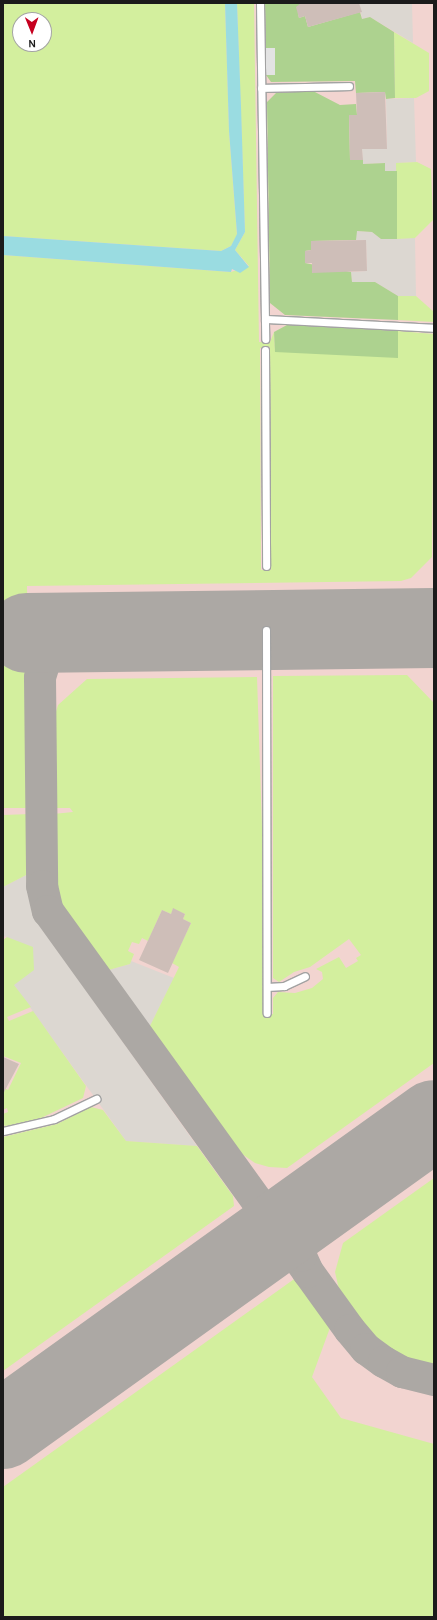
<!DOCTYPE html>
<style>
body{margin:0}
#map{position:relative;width:437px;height:1620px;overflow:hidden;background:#eee7df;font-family:Karla,sans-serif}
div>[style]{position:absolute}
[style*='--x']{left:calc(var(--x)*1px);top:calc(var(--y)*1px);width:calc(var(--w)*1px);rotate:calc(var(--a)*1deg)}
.military>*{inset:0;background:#f2d4d0}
.airport>*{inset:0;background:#dcd7d1}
.grass>*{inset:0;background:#d3ef9e}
.forest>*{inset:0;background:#add28f}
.parking>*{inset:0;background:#e3e3e3;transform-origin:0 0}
.water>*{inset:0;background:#9adce1}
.taxiway>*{height:32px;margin:-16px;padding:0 16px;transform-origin:16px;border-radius:16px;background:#aca8a4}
.runway>*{height:80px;margin:-40px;padding:0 40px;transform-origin:40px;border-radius:40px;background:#aca8a4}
.building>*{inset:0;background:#cebeb8}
.roads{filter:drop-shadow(1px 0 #a2a2a2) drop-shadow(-1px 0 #a2a2a2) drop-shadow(0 1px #a2a2a2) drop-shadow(0 -1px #a2a2a2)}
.service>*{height:7px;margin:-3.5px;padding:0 3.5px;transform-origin:3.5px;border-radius:3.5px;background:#fff}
span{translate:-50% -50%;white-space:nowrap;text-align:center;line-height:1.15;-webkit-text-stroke:4px #fff;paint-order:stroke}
.frame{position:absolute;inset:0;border:4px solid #1b1b1b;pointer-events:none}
.north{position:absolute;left:12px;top:12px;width:40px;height:40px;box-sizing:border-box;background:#fff;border:1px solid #a4a4a4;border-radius:50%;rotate:179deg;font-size:11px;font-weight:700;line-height:16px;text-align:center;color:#1b1b1b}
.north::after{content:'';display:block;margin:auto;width:14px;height:18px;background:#c6001f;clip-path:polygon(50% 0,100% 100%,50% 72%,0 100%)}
</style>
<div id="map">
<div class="military">
<div style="clip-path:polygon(evenodd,3px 3px,434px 3px,434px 1617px,3px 1617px,3px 3px,20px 20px,44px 20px,44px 44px,20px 44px,20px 20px)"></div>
</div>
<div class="airport">
<div style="clip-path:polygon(359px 3px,412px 3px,413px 43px,370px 17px,362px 19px)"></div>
<div style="clip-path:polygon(414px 98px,416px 162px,397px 163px,397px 171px,385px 172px,384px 163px,363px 164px,362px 149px,387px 149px,386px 99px)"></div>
<div style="clip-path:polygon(356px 231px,372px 232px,381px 239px,415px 238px,416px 296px,398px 296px,375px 282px,352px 282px,351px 272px,367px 271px,366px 240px,356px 240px)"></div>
<div style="clip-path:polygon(32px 872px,35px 914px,41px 927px,197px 1146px,126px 1141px,14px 985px,7px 937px,3px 936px,3px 887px)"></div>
<div style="clip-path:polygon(131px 961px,174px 978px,148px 1030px,105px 971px,130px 964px)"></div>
</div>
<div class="grass">
<div style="clip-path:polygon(evenodd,3px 3px,225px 3px,229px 131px,237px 235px,231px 246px,221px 251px,3px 236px,3px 3px,20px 20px,44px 20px,44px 44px,20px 44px,20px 20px)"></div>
<div style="clip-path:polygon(evenodd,237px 3px,254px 3px,259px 342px,270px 342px,274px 332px,275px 351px,398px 357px,398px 331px,434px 334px,432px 557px,411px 578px,401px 581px,27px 586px,30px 808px,3px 808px,3px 255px,231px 272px,249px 266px,235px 250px,245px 232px,237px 3px,270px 347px,271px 570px,261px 570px,260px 348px,270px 347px)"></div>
<div style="clip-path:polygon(394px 32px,429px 53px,429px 91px,416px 98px,395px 98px)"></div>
<div style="clip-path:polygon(417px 162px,431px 169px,433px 220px,415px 238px,397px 239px,396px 163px)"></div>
<div style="clip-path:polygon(398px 296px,416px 296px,434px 312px,434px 322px,398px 320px)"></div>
<div style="clip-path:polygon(407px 675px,434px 703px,434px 1063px,287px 1168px,269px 1167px,255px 1163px,232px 1147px,148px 1030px,179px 967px,172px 963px,191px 923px,183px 919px,185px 914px,173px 909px,171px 914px,162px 910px,148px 941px,142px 938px,139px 944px,132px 942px,128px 951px,134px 954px,130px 964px,105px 971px,61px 908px,54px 890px,53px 814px,73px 812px,70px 808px,53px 808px,52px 725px,58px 705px,87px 679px,257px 677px,262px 828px,263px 1014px,273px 1014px,273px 998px,278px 992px,295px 993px,312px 988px,323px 979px,322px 972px,316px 969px,339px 957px,346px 968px,358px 961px,356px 958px,361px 955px,349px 939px,310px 967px,294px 972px,279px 982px,273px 978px,273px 676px)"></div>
<div style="clip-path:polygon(31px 814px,32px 872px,3px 887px,3px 815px)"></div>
<div style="clip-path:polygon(7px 937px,33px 947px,34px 970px,14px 985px,31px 1007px,7px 1017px,9px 1021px,33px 1011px,86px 1086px,83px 1098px,41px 1118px,6px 1126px,3px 1125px,3px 1114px,8px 1112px,7px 1108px,3px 1110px,3px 1087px,8px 1090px,21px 1063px,3px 1056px,3px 940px)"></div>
<div style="clip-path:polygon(91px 1107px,103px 1110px,126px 1141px,197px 1146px,233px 1196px,234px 1206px,3px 1371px,3px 1137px,57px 1124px)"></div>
<div style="clip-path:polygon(434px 1178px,434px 1369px,396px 1356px,373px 1339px,341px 1298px,335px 1272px,343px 1243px)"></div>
<div style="clip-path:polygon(297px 1277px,331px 1325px,312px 1377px,341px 1418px,434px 1444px,434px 1617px,3px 1617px,3px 1487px)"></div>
</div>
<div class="forest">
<div style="clip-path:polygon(265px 3px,301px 3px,298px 13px,299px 18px,305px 16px,308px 27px,360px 12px,362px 19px,370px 17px,394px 32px,395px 98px,386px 99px,385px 92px,356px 93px,355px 81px,271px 82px,266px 75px,275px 75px,275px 48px,266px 48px)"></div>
<div style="clip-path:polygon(313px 91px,340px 105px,356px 104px,357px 115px,349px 115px,350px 160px,363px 160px,363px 164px,385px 163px,385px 171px,397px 171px,397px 239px,381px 239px,372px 232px,357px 231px,356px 240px,311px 241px,311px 250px,305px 251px,305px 263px,351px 272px,352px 282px,375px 282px,398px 296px,398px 320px,285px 315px,270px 303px,267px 102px,276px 93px)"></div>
<div style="clip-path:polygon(287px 325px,398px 331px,398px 358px,275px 352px,274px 332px)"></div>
</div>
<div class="parking">
<div style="left:266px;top:48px;width:9px;height:27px"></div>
</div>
<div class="water">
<div style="clip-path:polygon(225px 3px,237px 3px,241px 106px,245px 232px,235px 250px,249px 267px,240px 273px,232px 269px,231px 272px,3px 255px,3px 236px,221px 251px,231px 246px,237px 234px,229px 131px)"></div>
</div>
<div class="taxiway">
<div style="--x:394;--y:628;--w:29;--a:-18"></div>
<div style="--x:422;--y:619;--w:15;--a:-37"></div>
<div style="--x:394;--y:628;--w:18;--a:13"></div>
<div style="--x:412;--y:632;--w:25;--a:29"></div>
<div style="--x:83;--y:632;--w:27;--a:163"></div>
<div style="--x:57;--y:640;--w:11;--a:135"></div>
<div style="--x:49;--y:648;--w:31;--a:107"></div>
<div style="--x:40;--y:678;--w:208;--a:89.4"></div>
<div style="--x:42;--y:886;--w:26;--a:77"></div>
<div style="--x:48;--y:911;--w:516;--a:54.22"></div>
<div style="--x:350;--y:1330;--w:25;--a:50"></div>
<div style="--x:366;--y:1349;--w:22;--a:36"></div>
<div style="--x:384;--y:1362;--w:21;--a:29"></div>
<div style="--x:402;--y:1372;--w:33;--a:14"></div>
<div style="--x:308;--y:1272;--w:17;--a:-114"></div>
<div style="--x:301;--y:1256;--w:14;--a:-90"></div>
<div style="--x:301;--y:1242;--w:27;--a:-73"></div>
<div style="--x:309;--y:1216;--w:18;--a:-52"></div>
</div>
<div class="runway">
<div style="--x:27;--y:633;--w:407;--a:-0.7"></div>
<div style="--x:3;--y:1429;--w:530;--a:-35.64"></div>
</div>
<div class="building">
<div style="clip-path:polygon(301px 3px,359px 3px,362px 12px,308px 27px,305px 16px,299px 18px,296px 7px)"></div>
<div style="clip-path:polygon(385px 92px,387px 149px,362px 149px,363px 160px,350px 160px,349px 115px,357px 115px,356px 93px)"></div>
<div style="clip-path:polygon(366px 240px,367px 271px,312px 273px,312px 263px,305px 263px,305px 251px,311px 250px,311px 241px)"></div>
<div style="clip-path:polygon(173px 908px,185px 914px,183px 919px,191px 923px,168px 973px,139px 960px,162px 910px,171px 914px)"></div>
<div style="clip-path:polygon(3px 1057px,19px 1064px,3px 1094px)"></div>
</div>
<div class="roads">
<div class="service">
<div style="--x:260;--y:3;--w:336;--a:89.1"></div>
<div style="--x:261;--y:88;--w:88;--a:-1.3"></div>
<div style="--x:265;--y:319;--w:169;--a:3"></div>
<div style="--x:265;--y:350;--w:216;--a:89.7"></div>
<div style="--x:266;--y:630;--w:383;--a:89.9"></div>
<div style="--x:267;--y:987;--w:17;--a:-3"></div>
<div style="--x:284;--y:986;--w:23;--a:-25"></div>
<div style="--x:3;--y:1131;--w:52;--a:-13.2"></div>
<div style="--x:54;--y:1119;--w:47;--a:-25.5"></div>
</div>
</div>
<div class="frame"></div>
<div class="north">N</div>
</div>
